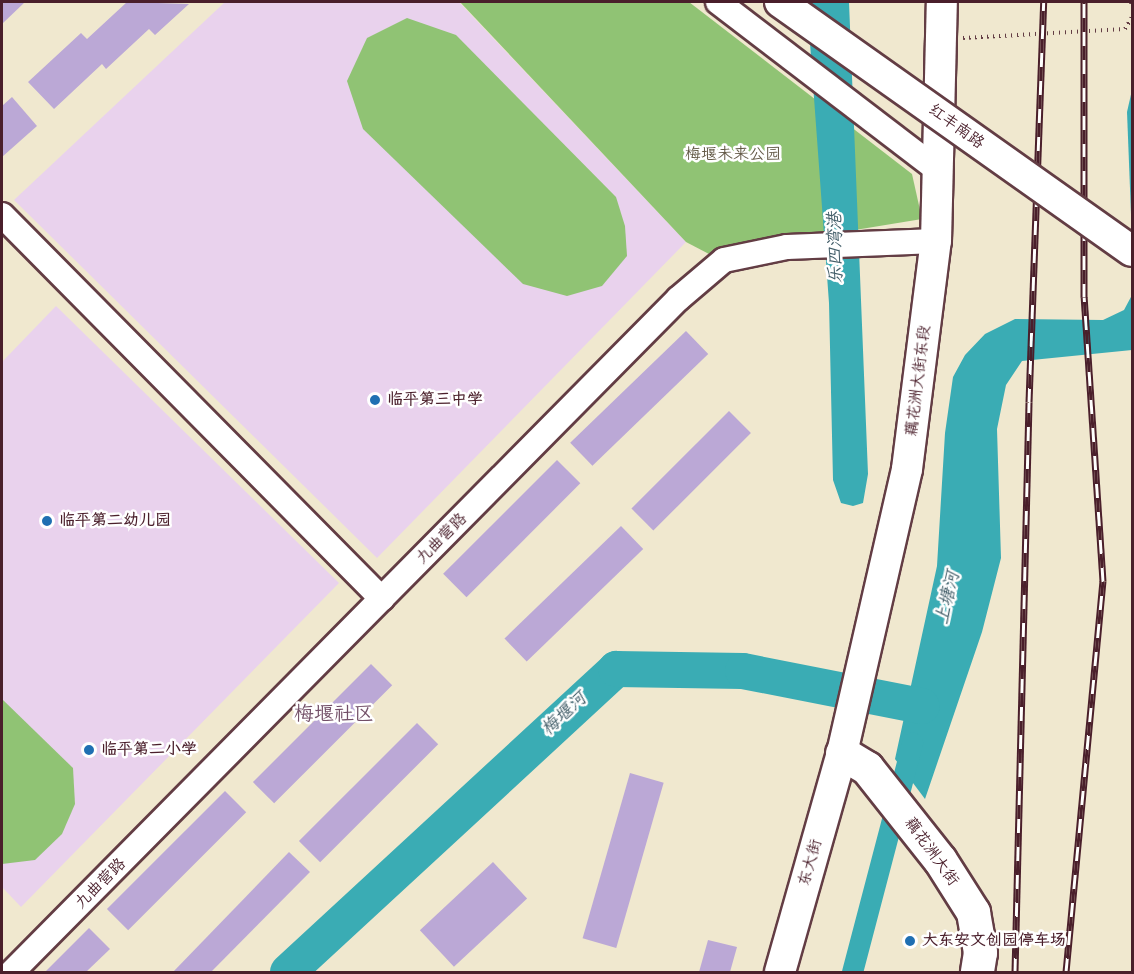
<!DOCTYPE html>
<meta charset="utf-8">
<style>
body{margin:0}
#map{position:relative;width:1134px;height:974px;overflow:hidden;background:#f0e8cf;font-family:Kalam,"LXGW WenKai TC",sans-serif}
div>[style]{position:absolute}
[style*='--x']{left:calc(var(--x)*1px);top:calc(var(--y)*1px);width:calc(var(--w)*1px);rotate:calc(var(--a)*1deg)}
.built>*{inset:0;background:#e9d2ed}
.green>*{inset:0;background:#90c374}
.water>*{inset:0;background:#3aacb4}
.canal>*{height:21px;margin:-10.5px;padding:0 10.5px;transform-origin:10.5px;border-radius:10.5px;background:#3aacb4}
.river>*{height:36px;margin:-18px;padding:0 18px;transform-origin:18px;border-radius:18px;background:#3aacb4}
.building>*{inset:0;background:#bba8d6;transform-origin:0 0}
.path>*{height:4px;margin-top:-2px;transform-origin:0;background:repeating-linear-gradient(90deg,#633d44 0 1.5px,transparent 0 6px)}
.roads{filter:drop-shadow(2px 0 #633d44) drop-shadow(-2px 0 #633d44) drop-shadow(0 2px #633d44) drop-shadow(0 -2px #633d44)}
.minor>*{height:24px;margin:-12px;padding:0 12px;transform-origin:12px;border-radius:12px;background:#fff}
.tertiary>*{height:30px;margin:-15px;padding:0 15px;transform-origin:15px;border-radius:15px;background:#fff}
.secondary>*{height:33px;margin:-16.5px;padding:0 16.5px;transform-origin:16.5px;border-radius:16.5px;background:#fff}
.rail>*{height:7px;margin-top:-3.5px;transform-origin:0;background:repeating-linear-gradient(90deg,#fff 0 14px,#4a1f2b 0 28px);box-sizing:border-box;border-block:2px solid #4a1f2b}
.bridges{filter:drop-shadow(2px 0 #633d44) drop-shadow(-2px 0 #633d44) drop-shadow(0 2px #633d44) drop-shadow(0 -2px #633d44)}
.tertiary-bridge>*{height:30px;margin:-15px;padding:0 15px;transform-origin:15px;border-radius:15px;background:#fff}
.dots>*{width:16px;height:16px;translate:-50% -50%;box-sizing:border-box;border:3px solid #fff;border-radius:50%}
span{translate:-50% -50%;white-space:nowrap;text-align:center;line-height:1.15;-webkit-text-stroke:5px #fff;paint-order:stroke}
.street-label{font-size:16px;color:#4a1f2b}
.park-label{font-size:16px;color:#625845}
.poi-label{font-size:16px;color:#4a1f2b;font-weight:700}
.left{translate:0 -50%;text-align:left}
.water-label{font-size:18px;color:#435e69;font-style:italic}
.quarter-label{font-size:20px;color:#724f67}
.frame{position:absolute;inset:0;border:3px solid #4a1f2b;pointer-events:none}
</style>
<div id="map">
<div class="built">
<div style="clip-path:polygon(225px 2px,459px 2px,686px 242px,377px 558px,14px 200px)"></div>
<div style="clip-path:polygon(56px 306px,339px 583px,21px 907px,2px 887px,2px 362px)"></div>
</div>
<div class="green">
<div style="clip-path:polygon(460px 2px,689px 2px,912px 174px,922px 219px,709px 254px,686px 242px)"></div>
<div style="clip-path:polygon(407px 18px,456px 35px,616px 197px,625px 226px,627px 256px,602px 286px,567px 296px,523px 284px,363px 129px,347px 81px,367px 38px)"></div>
<div style="clip-path:polygon(2px 699px,73px 768px,75px 804px,62px 834px,35px 860px,2px 864px)"></div>
</div>
<div class="water">
<div style="clip-path:polygon(807px 2px,849px 2px,868px 474px,863px 503px,853px 506px,841px 503px,833px 480px,829px 303px)"></div>
<div style="clip-path:polygon(1132px 90px,1132px 240px,1127px 112px)"></div>
<div style="clip-path:polygon(1132px 295px,1132px 350px,1022px 361px,1006px 385px,997px 429px,1001px 558px,982px 632px,925px 799px,895px 759px,937px 566px,945px 433px,953px 377px,965px 355px,985px 334px,1015px 319px,1103px 320px,1124px 310px)"></div>
</div>
<div class="canal">
<div style="--x:852;--y:972;--w:237;--a:-75.3"></div>
</div>
<div class="river">
<div style="--x:288;--y:972;--w:447;--a:-42.7"></div>
<div style="--x:616;--y:669;--w:127;--a:0.9"></div>
<div style="--x:743;--y:671;--w:182;--a:11.1"></div>
</div>
<div class="building">
<div style="clip-path:polygon(2px 2px,25px 2px,2px 24px)"></div>
<div style="clip-path:polygon(127px 2px,189px 4px,155px 35px,149px 29px,106px 69px,102px 64px,54px 109px,28px 82px,81px 33px,87px 39px)"></div>
<div style="clip-path:polygon(12px 97px,37px 126px,2px 157px,2px 106px)"></div>
<div style="left:686px;top:331px;width:32px;height:161px;rotate:46deg"></div>
<div style="left:729px;top:411px;width:31px;height:138px;rotate:45deg"></div>
<div style="left:557px;top:460px;width:33px;height:161px;rotate:45deg"></div>
<div style="left:621px;top:526px;width:32px;height:162px;rotate:46deg"></div>
<div style="left:371px;top:664px;width:30px;height:167px;rotate:45deg"></div>
<div style="left:417px;top:723px;width:30px;height:167px;rotate:45deg"></div>
<div style="left:630px;top:773px;width:35px;height:172px;rotate:16deg"></div>
<div style="left:225px;top:791px;width:30px;height:167px;rotate:45deg"></div>
<div style="clip-path:polygon(289px 852px,310px 872px,211px 972px,173px 972px)"></div>
<div style="left:493px;top:862px;width:50px;height:100px;rotate:47deg"></div>
<div style="clip-path:polygon(89px 928px,110px 949px,86px 972px,45px 972px)"></div>
<div style="clip-path:polygon(708px 940px,737px 947px,730px 972px,699px 972px)"></div>
</div>
<div class="path">
<div style="--x:1131;--y:2;--w:5;--a:79"></div>
<div style="--x:963;--y:38;--w:162;--a:-3.2"></div>
<div style="--x:1125;--y:29;--w:14;--a:-60"></div>
</div>
<div class="roads">
<div class="minor">
<div style="--x:718;--y:2;--w:278;--a:37.4"></div>
<div style="--x:2;--y:215;--w:540;--a:45.3"></div>
<div style="--x:12;--y:972;--w:947;--a:-45.3"></div>
<div style="--x:678;--y:299;--w:60;--a:-40.3"></div>
<div style="--x:724;--y:260;--w:64;--a:-11.7"></div>
<div style="--x:787;--y:247;--w:149;--a:-2.3"></div>
</div>
<div class="tertiary">
<div style="--x:780;--y:972;--w:228;--a:-74.2"></div>
<div style="--x:842;--y:753;--w:291;--a:-77.1"></div>
<div style="--x:907;--y:469;--w:230;--a:-82.8"></div>
<div style="--x:936;--y:241;--w:239;--a:-88.6"></div>
</div>
<div class="secondary">
<div style="--x:842;--y:753;--w:29;--a:31"></div>
<div style="--x:867;--y:768;--w:117;--a:51.6"></div>
<div style="--x:940;--y:860;--w:62;--a:57.6"></div>
<div style="--x:973;--y:912;--w:41;--a:80.1"></div>
<div style="--x:980;--y:952;--w:20;--a:99"></div>
</div>
</div>
<div class="rail">
<div style="--x:1015;--y:972;--w:570;--a:-88.59"></div>
<div style="--x:1029;--y:402;--w:400;--a:-87.9"></div>
<div style="--x:1066;--y:972;--w:393;--a:-84.6"></div>
<div style="--x:1103;--y:581;--w:285;--a:-93.8"></div>
<div style="--x:1084;--y:297;--w:295;--a:-90"></div>
</div>
<div class="bridges">
<div class="tertiary-bridge">
<div style="--x:780;--y:2;--w:431;--a:35.3"></div>
</div>
</div>
<div class="dots">
<div style="left:375px;top:400px;background:#1f6fb2"></div>
<div style="left:47px;top:521px;background:#1f6fb2"></div>
<div style="left:89px;top:750px;background:#1f6fb2"></div>
<div style="left:910px;top:941px;background:#1f6fb2"></div>
</div>
<div class="street-label">
<span style="left:956px;top:127px;rotate:36deg">红丰南路</span>
<span style="left:919px;top:381px;rotate:-83deg">藕花洲大街东段</span>
<span style="left:442px;top:539px;rotate:-45deg">九曲营路</span>
<span style="left:931px;top:852px;rotate:54deg">藕花洲大街</span>
<span style="left:811px;top:863px;rotate:-74deg">东大街</span>
<span style="left:101px;top:884px;rotate:-45deg">九曲营路</span>
</div>
<div class="park-label">
<span style="left:733px;top:155px">梅堰未来公园</span>
</div>
<div class="poi-label">
<span class="left" style="left:387px;top:400px">临平第三中学</span>
<span class="left" style="left:59px;top:521px">临平第二幼儿园</span>
<span class="left" style="left:101px;top:750px">临平第二小学</span>
<span class="left" style="left:922px;top:941px">大东安文创园停车场</span>
</div>
<div class="water-label">
<span style="left:837px;top:248px;rotate:-91deg">乐四湾港</span>
<span style="left:949px;top:598px;rotate:-77deg">上塘河</span>
<span style="left:565px;top:715px;rotate:-43deg">梅堰河</span>
</div>
<div class="quarter-label">
<span style="left:334px;top:715px">梅堰社区</span>
</div>
<div class="frame"></div>
</div>
